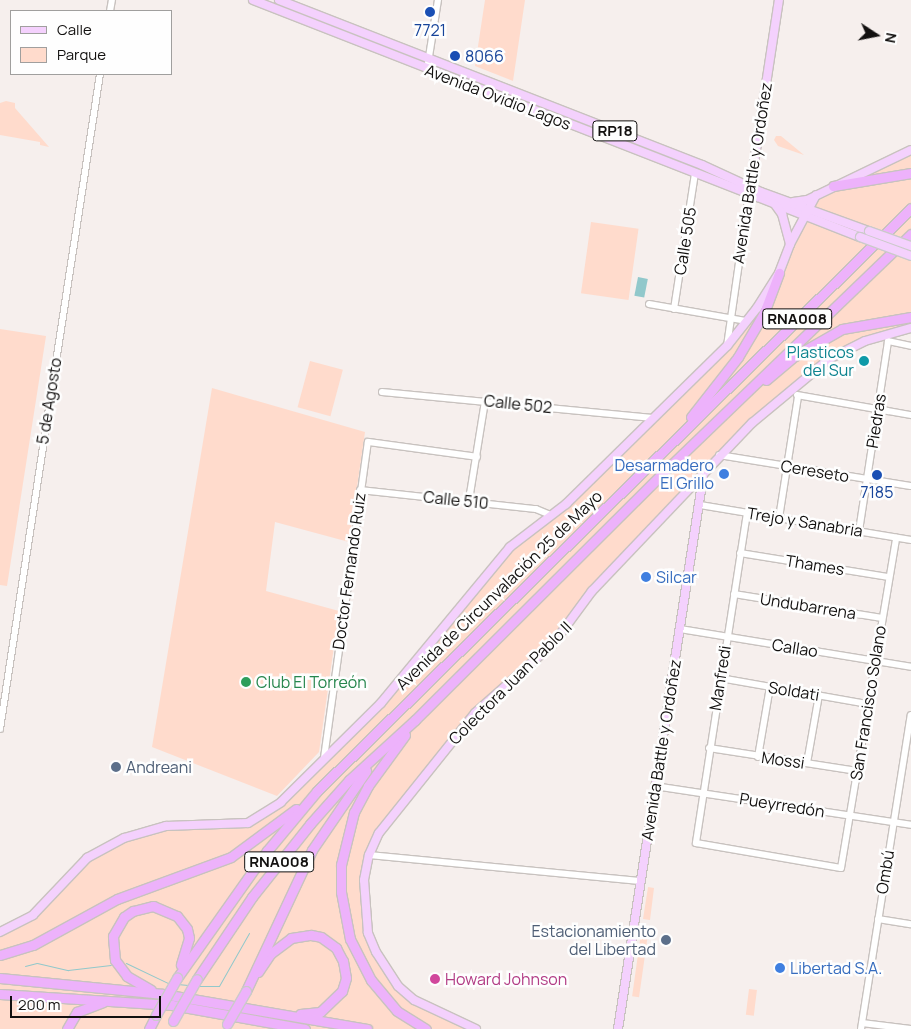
<!DOCTYPE html>
<meta charset="utf-8">
<style>
body{margin:0}
#map{position:relative;width:911px;height:1029px;overflow:hidden;background:#f6efed;font-family:Manrope,sans-serif}
div>[style]{position:absolute}
[style*='--x']{left:calc(var(--x)*1px);top:calc(var(--y)*1px);width:calc(var(--w)*1px);rotate:calc(var(--a)*1deg)}
.green>*{inset:0;background:#ffdbcc;transform-origin:0 0}
.water>*{inset:0;background:#91c8cb;transform-origin:0 0}
.stream>*{height:1px;margin:-0.5px;padding:0 0.5px;transform-origin:0.5px;border-radius:0.5px;background:#91c8cb}
.roads{filter:drop-shadow(1px 0 #c8c2bf) drop-shadow(-1px 0 #c8c2bf) drop-shadow(0 1px #c8c2bf) drop-shadow(0 -1px #c8c2bf)}
.minor>*{height:6px;margin:-3px;padding:0 3px;transform-origin:3px;border-radius:3px;background:#fff}
.major>*{height:8px;margin:-4px;padding:0 4px;transform-origin:4px;border-radius:4px;background:#f4d1fd}
.highway>*{height:9px;margin:-4.5px;padding:0 4.5px;transform-origin:4.5px;border-radius:4.5px;background:#edb2fb}
.bridges{filter:drop-shadow(1px 0 #cbcaca) drop-shadow(-1px 0 #cbcaca) drop-shadow(0 1px #cbcaca) drop-shadow(0 -1px #cbcaca)}
.major-bridge>*{height:8px;margin:-4px;padding:0 4px;transform-origin:4px;border-radius:4px;background:#f4d1fd}
.highway-bridge>*{height:9px;margin:-4.5px;padding:0 4.5px;transform-origin:4.5px;border-radius:4.5px;background:#edb2fb}
.dots>*{width:14px;height:14px;translate:-50% -50%;box-sizing:border-box;border:2px solid #fefefe;border-radius:50%}
span{translate:-50% -50%;white-space:nowrap;text-align:center;line-height:1.15;-webkit-text-stroke:5px #fefefe;paint-order:stroke}
.shield-label span{padding:1px 4px;background:#fefefe;border:1px solid;border-radius:4px;-webkit-text-stroke-width:0}
.shield-label{font-size:15px;color:#12100f;font-weight:700}
.transit-label{font-size:16px;color:#164399}
.left{translate:0 -50%;text-align:left}
.street-label{font-size:16px;color:#12100f}
.culture-label{font-size:16px;color:#0d838f}
.right{translate:-100% -50%;text-align:right}
.shop-label{font-size:16px;color:#366cbe}
.leisure-label{font-size:16px;color:#27864d}
.service-label{font-size:16px;color:#4e5e75}
.hotel-label{font-size:16px;color:#b23c85}
.legend{position:absolute;left:10px;top:10px;width:162px;height:65px;box-sizing:border-box;background:#fefefe;border:1px solid #a09f9e;margin:0;padding:6px 9px;list-style:none;font-size:15px;color:#12100f}
.legend li{display:flex;align-items:center;gap:10px;height:25px}
.legend b{width:25px;border:1px solid #a09f9e}
.north{position:absolute;left:851px;top:10px;width:50px;height:50px;-webkit-text-stroke:4px #fefefe;paint-order:stroke;rotate:101deg;font-size:14px;font-weight:700;line-height:20px;text-align:center;color:#12100f}
.north::after{content:'';display:block;margin:auto;width:18px;height:22px;background:#12100f;clip-path:polygon(50% 0,100% 100%,50% 72%,0 100%)}
.scale{position:absolute;left:10px;top:996px;width:151px;height:22px;box-sizing:border-box;border:2px solid #12100f;border-top:0;padding-left:6px;font-size:15px;line-height:18px;white-space:nowrap;color:#12100f;-webkit-text-stroke:4px #fefefe;paint-order:stroke}
</style>
<div id="map">
<div class="green">
<div style="clip-path:polygon(485px 0,525px 0,513px 81px,475px 66px)"></div>
<div style="clip-path:polygon(6px 101px,15px 103px,15px 108px,49px 147px,40px 145px,40px 142px,0 135px,0 103px)"></div>
<div style="clip-path:polygon(776px 136px,781px 136px,804px 155px,778px 146px,774px 140px)"></div>
<div style="clip-path:polygon(911px 150px,911px 328px,849px 348px,752px 423px,592px 591px,552px 644px,475px 713px,379px 833px,369px 855px,364px 907px,376px 952px,414px 1000px,476px 1029px,0 1029px,0 932px,19px 924px,67px 876px,107px 847px,166px 826px,231px 825px,261px 818px,381px 703px,510px 547px,566px 503px,688px 383px,757px 308px,816px 195px)"></div>
<div style="left:591px;top:222px;width:48px;height:72px;rotate:8deg"></div>
<div style="clip-path:polygon(0 329px,46px 336px,7px 586px,0 585px)"></div>
<div style="left:310px;top:361px;width:34px;height:48px;rotate:15deg"></div>
<div style="clip-path:polygon(212px 388px,365px 432px,349px 542px,275px 522px,266px 591px,339px 611px,319px 752px,277px 796px,152px 747px)"></div>
<div style="clip-path:polygon(648px 887px,654px 888px,650px 920px,643px 919px)"></div>
<div style="left:642px;top:926px;width:7px;height:71px;rotate:8deg"></div>
<div style="left:749px;top:989px;width:8px;height:26px;rotate:7deg"></div>
</div>
<div class="water">
<div style="left:638px;top:277px;width:10px;height:19px;rotate:11deg"></div>
</div>
<div class="stream">
<div style="--x:126;--y:963;--w:49;--a:25.5"></div>
<div style="--x:25;--y:966;--w:12;--a:-14"></div>
<div style="--x:37;--y:963;--w:32;--a:13"></div>
<div style="--x:68;--y:970;--w:43;--a:-6.6"></div>
<div style="--x:177;--y:984;--w:11;--a:5"></div>
<div style="--x:197;--y:986;--w:22;--a:0"></div>
<div style="--x:219;--y:986;--w:61;--a:-60.5"></div>
</div>
<div class="roads">
<div class="minor">
<div style="--x:110;--y:11;--w:11;--a:-80"></div>
<div style="--x:428;--y:63;--w:64;--a:-81"></div>
<div style="--x:649;--y:304;--w:98;--a:9.9"></div>
<div style="--x:674;--y:309;--w:137;--a:-81.2"></div>
<div style="--x:888;--y:341;--w:24;--a:12"></div>
<div style="--x:727;--y:346;--w:154;--a:-81.8"></div>
<div style="--x:382;--y:392;--w:272;--a:5.5"></div>
<div style="--x:797;--y:395;--w:116;--a:10"></div>
<div style="--x:719;--y:455;--w:194;--a:9.2"></div>
<div style="--x:360;--y:490;--w:177;--a:6.2"></div>
<div style="--x:536;--y:509;--w:15;--a:23"></div>
<div style="--x:469;--y:500;--w:100;--a:-80.8"></div>
<div style="--x:700;--y:505;--w:214;--a:9.4"></div>
<div style="--x:747;--y:513;--w:334;--a:98.8"></div>
<div style="--x:696;--y:843;--w:147;--a:9.8"></div>
<div style="--x:841;--y:868;--w:335;--a:-80.5"></div>
<div style="--x:779;--y:518;--w:123;--a:-81.1"></div>
<div style="--x:859;--y:531;--w:192;--a:-81.3"></div>
<div style="--x:740;--y:553;--w:151;--a:9.2"></div>
<div style="--x:734;--y:594;--w:150;--a:9.2"></div>
<div style="--x:680;--y:629;--w:234;--a:9.3"></div>
<div style="--x:720;--y:678;--w:149;--a:10"></div>
<div style="--x:0;--y:729;--w:663;--a:-81.32"></div>
<div style="--x:709;--y:748;--w:150;--a:8.8"></div>
<div style="--x:758;--y:757;--w:71;--a:-80.3"></div>
<div style="--x:324;--y:758;--w:319;--a:-82.1"></div>
<div style="--x:368;--y:442;--w:110;--a:7.8"></div>
<div style="--x:807;--y:763;--w:69;--a:-80"></div>
<div style="--x:654;--y:786;--w:260;--a:8.6"></div>
<div style="--x:369;--y:855;--w:272;--a:5.5"></div>
<div style="--x:878;--y:919;--w:33;--a:9"></div>
<div style="--x:862;--y:1023;--w:49;--a:7"></div>
<div style="--x:861;--y:1029;--w:318;--a:-81"></div>
</div>
<div class="major">
<div style="--x:253;--y:0;--w:652;--a:21.33"></div>
<div style="--x:279;--y:0;--w:454;--a:21.3"></div>
<div style="--x:702;--y:165;--w:65;--a:24.6"></div>
<div style="--x:761;--y:192;--w:115;--a:19.9"></div>
<div style="--x:750;--y:189;--w:191;--a:-81.3"></div>
<div style="--x:793;--y:202;--w:14;--a:-8"></div>
<div style="--x:807;--y:200;--w:115;--a:-25.7"></div>
<div style="--x:774;--y:203;--w:14;--a:54"></div>
<div style="--x:782;--y:214;--w:31;--a:75"></div>
<div style="--x:0;--y:932;--w:37;--a:-27"></div>
<div style="--x:33;--y:915;--w:79;--a:-46.5"></div>
<div style="--x:87;--y:858;--w:42;--a:-28.4"></div>
<div style="--x:124;--y:838;--w:44;--a:-15.9"></div>
<div style="--x:166;--y:826;--w:82;--a:-2.1"></div>
<div style="--x:248;--y:823;--w:39;--a:-32"></div>
<div style="--x:281;--y:802;--w:141;--a:-44.7"></div>
<div style="--x:381;--y:703;--w:202;--a:-50.4"></div>
<div style="--x:510;--y:547;--w:71;--a:-37.5"></div>
<div style="--x:566;--y:504;--w:226;--a:-44.5"></div>
<div style="--x:727;--y:346;--w:48;--a:-51.7"></div>
<div style="--x:757;--y:308;--w:41;--a:-57.8"></div>
<div style="--x:779;--y:273;--w:31;--a:-69"></div>
<div style="--x:790;--y:244;--w:55;--a:-62"></div>
<div style="--x:476;--y:1029;--w:68;--a:-154.9"></div>
<div style="--x:414;--y:1000;--w:21;--a:-139"></div>
<div style="--x:398;--y:986;--w:40;--a:-122.9"></div>
<div style="--x:376;--y:952;--w:21;--a:-113"></div>
<div style="--x:368;--y:933;--w:53;--a:-94.3"></div>
<div style="--x:364;--y:880;--w:25;--a:-79"></div>
<div style="--x:369;--y:855;--w:24;--a:-66"></div>
<div style="--x:379;--y:833;--w:154;--a:-51.3"></div>
<div style="--x:475;--y:713;--w:104;--a:-41.5"></div>
<div style="--x:553;--y:644;--w:66;--a:-53.7"></div>
<div style="--x:592;--y:591;--w:232;--a:-46.4"></div>
<div style="--x:752;--y:423;--w:100;--a:-39.7"></div>
<div style="--x:829;--y:359;--w:40;--a:-26.6"></div>
<div style="--x:865;--y:341;--w:48;--a:-15.8"></div>
<div style="--x:618;--y:1029;--w:565;--a:-81.24"></div>
</div>
<div class="highway">
<div style="--x:833;--y:186;--w:79;--a:-9.5"></div>
<div style="--x:766;--y:380;--w:38;--a:-40"></div>
<div style="--x:795;--y:356;--w:54;--a:-29.9"></div>
<div style="--x:842;--y:329;--w:70;--a:-9.9"></div>
<div style="--x:691;--y:417;--w:76;--a:-51.9"></div>
<div style="--x:738;--y:357;--w:51;--a:-59.4"></div>
<div style="--x:764;--y:313;--w:43;--a:-69.4"></div>
<div style="--x:405;--y:735;--w:63;--a:126"></div>
<div style="--x:368;--y:786;--w:30;--a:118"></div>
<div style="--x:354;--y:812;--w:55;--a:103.8"></div>
<div style="--x:341;--y:865;--w:27;--a:90"></div>
<div style="--x:341;--y:892;--w:48;--a:79.2"></div>
<div style="--x:350;--y:939;--w:46;--a:62.9"></div>
<div style="--x:371;--y:980;--w:40;--a:50"></div>
<div style="--x:397;--y:1011;--w:34;--a:32"></div>
<div style="--x:0;--y:955;--w:34;--a:-17"></div>
<div style="--x:33;--y:945;--w:96;--a:-28.7"></div>
<div style="--x:117;--y:899;--w:121;--a:-20.2"></div>
<div style="--x:231;--y:857;--w:81;--a:-36.4"></div>
<div style="--x:258;--y:972;--w:22;--a:-56"></div>
<div style="--x:270;--y:954;--w:26;--a:-37"></div>
<div style="--x:291;--y:938;--w:20;--a:-9"></div>
<div style="--x:311;--y:935;--w:10;--a:11"></div>
<div style="--x:321;--y:937;--w:19;--a:36"></div>
<div style="--x:336;--y:948;--w:15;--a:62"></div>
<div style="--x:343;--y:961;--w:17;--a:80"></div>
<div style="--x:346;--y:978;--w:14;--a:107"></div>
<div style="--x:342;--y:991;--w:30;--a:136"></div>
<div style="--x:320;--y:1012;--w:20;--a:174"></div>
<div style="--x:0;--y:978;--w:164;--a:5.6"></div>
<div style="--x:163;--y:994;--w:207;--a:9.7"></div>
<div style="--x:177;--y:978;--w:156;--a:-54.7"></div>
<div style="--x:267;--y:851;--w:78;--a:-50.2"></div>
<div style="--x:317;--y:791;--w:832;--a:-44.46"></div>
<div style="--x:197;--y:979;--w:99;--a:-56.1"></div>
<div style="--x:252;--y:897;--w:93;--a:-51.5"></div>
<div style="--x:310;--y:824;--w:59;--a:-48.4"></div>
<div style="--x:349;--y:780;--w:89;--a:-42.3"></div>
<div style="--x:415;--y:720;--w:361;--a:-44.9"></div>
<div style="--x:671;--y:465;--w:333;--a:-43.9"></div>
<div style="--x:151;--y:990;--w:28;--a:-150"></div>
<div style="--x:127;--y:976;--w:20;--a:-127"></div>
<div style="--x:115;--y:960;--w:24;--a:-95"></div>
<div style="--x:113;--y:936;--w:22;--a:-60"></div>
<div style="--x:124;--y:917;--w:11;--a:-34"></div>
<div style="--x:133;--y:911;--w:21;--a:-14"></div>
<div style="--x:153;--y:906;--w:26;--a:23"></div>
<div style="--x:177;--y:916;--w:16;--a:52"></div>
<div style="--x:187;--y:929;--w:9;--a:77"></div>
<div style="--x:189;--y:938;--w:28;--a:107"></div>
<div style="--x:246;--y:991;--w:156;--a:-64.9"></div>
<div style="--x:312;--y:850;--w:96;--a:-55.6"></div>
<div style="--x:0;--y:994;--w:172;--a:3.7"></div>
<div style="--x:172;--y:1005;--w:135;--a:10.2"></div>
<div style="--x:67;--y:1029;--w:20;--a:-60"></div>
<div style="--x:77;--y:1012;--w:28;--a:-21"></div>
<div style="--x:149;--y:1029;--w:16;--a:-63"></div>
</div>
</div>
<div class="bridges">
<div class="major-bridge">
<div style="--x:869;--y:231;--w:45;--a:19.7"></div>
<div style="--x:860;--y:237;--w:54;--a:20.4"></div>
</div>
<div class="highway-bridge">
<div style="--x:156;--y:1015;--w:43;--a:-60.4"></div>
<div style="--x:173;--y:1021;--w:48;--a:-60.3"></div>
<div style="--x:227;--y:1024;--w:38;--a:-60"></div>
</div>
</div>
<div class="dots">
<div style="left:430px;top:12px;background:#1a4fb4"></div>
<div style="left:455px;top:56px;background:#1a4fb4"></div>
<div style="left:864px;top:361px;background:#0f9aa8"></div>
<div style="left:724px;top:474px;background:#3f7fe0"></div>
<div style="left:877px;top:475px;background:#1a4fb4"></div>
<div style="left:646px;top:577px;background:#3f7fe0"></div>
<div style="left:246px;top:682px;background:#2e9e5b"></div>
<div style="left:116px;top:767px;background:#5c6f8a"></div>
<div style="left:666px;top:940px;background:#5c6f8a"></div>
<div style="left:780px;top:968px;background:#3f7fe0"></div>
<div style="left:435px;top:979px;background:#d1479c"></div>
</div>
<div class="shield-label">
<span style="left:615px;top:131px">RP18</span>
<span style="left:797px;top:319px">RNA008</span>
<span style="left:279px;top:862px">RNA008</span>
</div>
<div class="transit-label">
<span style="left:430px;top:30px">7721</span>
<span class="left" style="left:465px;top:56px">8066</span>
<span style="left:877px;top:492px">7185</span>
</div>
<div class="street-label">
<span style="left:498px;top:97px;rotate:21deg">Avenida Ovidio Lagos</span>
<span style="left:752px;top:173px;rotate:-81deg">Avenida Battle y Ordoñez</span>
<span style="left:685px;top:241px;rotate:-81deg">Calle 505</span>
<span style="left:49px;top:401px;rotate:-81deg">5 de Agosto</span>
<span style="left:518px;top:404px;rotate:6deg">Calle 502</span>
<span style="left:876px;top:421px;rotate:-81deg">Piedras</span>
<span style="left:815px;top:471px;rotate:9deg">Cereseto</span>
<span style="left:456px;top:500px;rotate:6deg">Calle 510</span>
<span style="left:805px;top:522px;rotate:9deg">Trejo y Sanabria</span>
<span style="left:815px;top:565px;rotate:9deg">Thames</span>
<span style="left:349px;top:571px;rotate:-82deg">Doctor Fernando Ruiz</span>
<span style="left:499px;top:590px;rotate:-44deg">Avenida de Circunvalación 25 de Mayo</span>
<span style="left:808px;top:606px;rotate:9deg">Undubarrena</span>
<span style="left:795px;top:648px;rotate:9deg">Callao</span>
<span style="left:720px;top:678px;rotate:-81deg">Manfredi</span>
<span style="left:510px;top:683px;rotate:-45deg">Colectora Juan Pablo II</span>
<span style="left:794px;top:691px;rotate:9deg">Soldati</span>
<span style="left:868px;top:703px;rotate:-81deg">San Francisco Solano</span>
<span style="left:661px;top:750px;rotate:-81deg">Avenida Battle y Ordoñez</span>
<span style="left:783px;top:760px;rotate:8deg">Mossi</span>
<span style="left:782px;top:805px;rotate:9deg">Pueyrredón</span>
<span style="left:885px;top:872px;rotate:-81deg">Ombú</span>
</div>
<div class="culture-label">
<span class="right" style="left:854px;top:361px">Plasticos<br>del Sur</span>
</div>
<div class="shop-label">
<span class="right" style="left:714px;top:474px">Desarmadero<br>El Grillo</span>
<span class="left" style="left:656px;top:577px">Silcar</span>
<span class="left" style="left:790px;top:968px">Libertad S.A.</span>
</div>
<div class="leisure-label">
<span class="left" style="left:256px;top:682px">Club El Torreón</span>
</div>
<div class="service-label">
<span class="left" style="left:126px;top:767px">Andreani</span>
<span class="right" style="left:656px;top:940px">Estacionamiento<br>del Libertad</span>
</div>
<div class="hotel-label">
<span class="left" style="left:445px;top:979px">Howard Johnson</span>
</div>
<ul class="legend">
<li><b style="height:6px;background:#f4d1fd"></b>Calle</li>
<li><b style="height:14px;background:#ffdbcc"></b>Parque</li>
</ul>
<div class="north">N</div>
<div class="scale">200 m</div>
</div>
